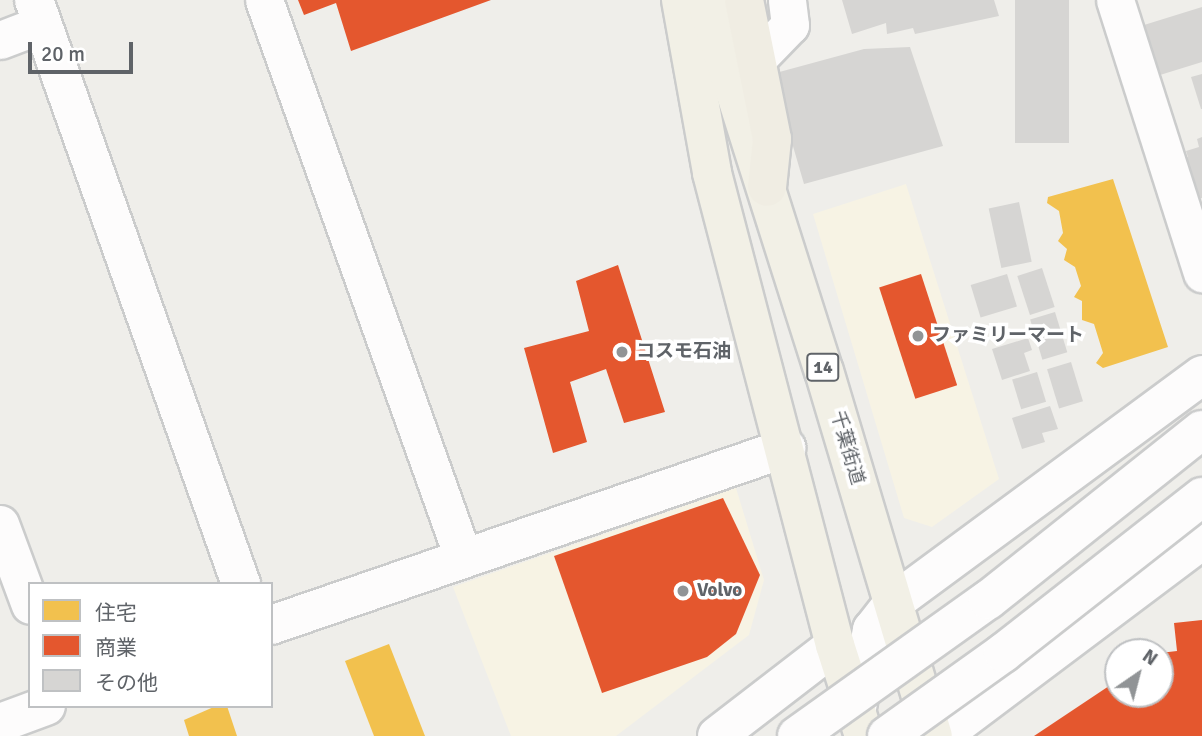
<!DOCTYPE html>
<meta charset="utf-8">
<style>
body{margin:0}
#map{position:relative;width:1202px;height:736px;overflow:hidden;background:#efeeea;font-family:Signika,"Noto Sans JP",sans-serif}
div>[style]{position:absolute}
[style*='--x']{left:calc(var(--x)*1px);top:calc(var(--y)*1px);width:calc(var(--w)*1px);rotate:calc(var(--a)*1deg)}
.commercial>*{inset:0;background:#f7f3e4}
.homes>*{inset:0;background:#f2c14e}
.shops>*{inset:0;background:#e4572e;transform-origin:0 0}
.building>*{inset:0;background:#d6d5d3;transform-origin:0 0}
.roads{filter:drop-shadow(2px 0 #cbcccc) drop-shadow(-2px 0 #cbcccc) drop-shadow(0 2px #cbcccc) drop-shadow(0 -2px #cbcccc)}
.minor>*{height:37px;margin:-18.5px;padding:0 18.5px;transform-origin:18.5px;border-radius:18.5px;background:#fdfcfc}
.tertiary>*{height:38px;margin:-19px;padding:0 19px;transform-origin:19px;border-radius:19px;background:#fdfcfc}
.trunk>*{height:38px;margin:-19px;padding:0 19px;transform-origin:19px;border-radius:19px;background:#f2f0e6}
.motorway>*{height:38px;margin:-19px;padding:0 19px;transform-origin:19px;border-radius:19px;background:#f0ede3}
.bridges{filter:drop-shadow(2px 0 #cbcccc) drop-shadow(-2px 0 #cbcccc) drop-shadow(0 2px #cbcccc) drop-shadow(0 -2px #cbcccc)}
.tertiary-bridge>*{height:38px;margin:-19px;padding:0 19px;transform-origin:19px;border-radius:19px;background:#fdfcfc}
.dots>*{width:19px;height:19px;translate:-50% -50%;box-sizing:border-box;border:4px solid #fff;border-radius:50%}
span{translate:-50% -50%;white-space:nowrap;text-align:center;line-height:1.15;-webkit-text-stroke:7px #fff;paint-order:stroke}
.shield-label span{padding:2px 5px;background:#fff;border:2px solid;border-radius:5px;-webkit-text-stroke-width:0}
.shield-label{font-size:18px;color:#5f6368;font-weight:700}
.poi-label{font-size:19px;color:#5f6368;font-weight:700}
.left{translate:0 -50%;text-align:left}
.street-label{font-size:19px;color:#5f6368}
.legend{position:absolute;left:28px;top:582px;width:245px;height:126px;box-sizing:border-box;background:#fff;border:2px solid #bfc1c3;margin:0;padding:9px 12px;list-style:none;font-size:21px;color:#5f6368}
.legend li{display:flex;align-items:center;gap:14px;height:35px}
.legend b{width:35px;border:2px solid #bfc1c3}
.north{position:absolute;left:1104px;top:638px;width:70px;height:70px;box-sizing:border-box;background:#fff;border:2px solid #bfc1c3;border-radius:50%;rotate:35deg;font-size:19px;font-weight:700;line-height:28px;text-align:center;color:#5f6368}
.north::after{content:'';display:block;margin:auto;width:24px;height:32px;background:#919496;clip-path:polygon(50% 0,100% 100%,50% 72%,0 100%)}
.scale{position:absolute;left:28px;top:42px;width:105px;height:32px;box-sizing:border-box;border:4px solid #5f6368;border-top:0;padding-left:9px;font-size:21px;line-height:24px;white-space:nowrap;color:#5f6368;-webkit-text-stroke:5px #fff;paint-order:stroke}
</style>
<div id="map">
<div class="commercial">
<div style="clip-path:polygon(906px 184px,999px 479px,932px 527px,904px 518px,813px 214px)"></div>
<div style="clip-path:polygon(736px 488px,764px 580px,749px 635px,616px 736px,511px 736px,453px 587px)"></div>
</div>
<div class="homes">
<div style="clip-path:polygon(1113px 179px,1168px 347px,1103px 368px,1096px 363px,1103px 353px,1094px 324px,1082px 320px,1082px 301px,1074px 297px,1081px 286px,1075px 267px,1064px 260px,1067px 249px,1058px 241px,1063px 233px,1059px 211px,1047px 203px,1048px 197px)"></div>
<div style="clip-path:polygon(389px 644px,425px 736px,374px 736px,345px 661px)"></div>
<div style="clip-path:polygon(216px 706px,227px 706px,237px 736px,189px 736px,184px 720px)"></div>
</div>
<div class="shops">
<div style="clip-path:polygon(298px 0,491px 0,351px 51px,336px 3px,304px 15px)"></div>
<div style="clip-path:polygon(618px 265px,665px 412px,624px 423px,606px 369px,570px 382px,587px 442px,553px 453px,524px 348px,589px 331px,576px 281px)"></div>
<div style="left:921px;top:274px;width:117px;height:44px;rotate:72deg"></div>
<div style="clip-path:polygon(723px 498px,760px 575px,736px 634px,707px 657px,602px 693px,554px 556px)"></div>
<div style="clip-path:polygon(1202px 620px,1202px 736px,1034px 736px,1118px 680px,1118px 694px,1160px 694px,1160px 653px,1177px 651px,1174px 623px)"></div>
</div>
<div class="building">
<div style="clip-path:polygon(842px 0,994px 0,999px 16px,915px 34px,913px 28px,887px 34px,886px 23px,852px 34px)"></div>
<div style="left:1015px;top:0;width:54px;height:143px"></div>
<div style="clip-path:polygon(1202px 7px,1202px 62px,1160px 75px,1144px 25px)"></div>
<div style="clip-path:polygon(910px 47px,943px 146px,804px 184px,772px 74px,864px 49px)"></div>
<div style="clip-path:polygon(1202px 74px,1202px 109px,1201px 109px,1191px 77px)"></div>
<div style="clip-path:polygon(1202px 137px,1202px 198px,1196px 199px,1183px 158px,1188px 157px,1186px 151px,1199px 147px,1197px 139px)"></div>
<div style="left:1019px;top:202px;width:61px;height:31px;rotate:78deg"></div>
<div style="left:1042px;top:268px;width:41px;height:26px;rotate:72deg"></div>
<div style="left:1007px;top:274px;width:34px;height:38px;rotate:73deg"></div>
<div style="left:1055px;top:312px;width:42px;height:26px;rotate:73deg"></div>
<div style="clip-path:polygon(1028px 338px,1032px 350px,1024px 353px,1030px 371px,1002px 380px,992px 349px)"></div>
<div style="left:1071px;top:362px;width:41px;height:25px;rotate:73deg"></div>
<div style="left:1037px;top:372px;width:31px;height:26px;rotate:73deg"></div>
<div style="clip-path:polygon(1050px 406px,1058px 429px,1042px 433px,1045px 442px,1022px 449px,1012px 418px)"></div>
</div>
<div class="roads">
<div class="minor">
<div style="--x:264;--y:0;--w:591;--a:70.34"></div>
<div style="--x:1115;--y:0;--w:287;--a:72.3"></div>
<div style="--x:0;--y:40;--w:45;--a:-20.9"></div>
<div style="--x:755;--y:61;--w:50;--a:-45.8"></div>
<div style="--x:790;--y:25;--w:25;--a:-97"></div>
<div style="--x:0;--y:524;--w:86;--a:69.7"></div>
</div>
<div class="tertiary">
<div style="--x:34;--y:0;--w:620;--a:70.48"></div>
<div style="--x:271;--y:625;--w:545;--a:-18.97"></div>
<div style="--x:856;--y:713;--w:85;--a:-79.1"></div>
<div style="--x:872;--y:630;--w:34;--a:-52"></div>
<div style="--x:893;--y:603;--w:384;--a:-36.4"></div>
<div style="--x:0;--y:723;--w:49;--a:-20.3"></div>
<div style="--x:717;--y:736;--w:149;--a:-37.6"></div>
<div style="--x:941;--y:736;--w:326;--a:-36.9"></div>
</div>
<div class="trunk">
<div style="--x:681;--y:0;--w:176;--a:79.8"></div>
<div style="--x:712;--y:173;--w:488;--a:75.4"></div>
<div style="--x:835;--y:645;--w:96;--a:72.3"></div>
<div style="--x:706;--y:0;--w:389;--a:72.4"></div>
<div style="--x:824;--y:371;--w:381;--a:73.4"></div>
</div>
<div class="motorway">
<div style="--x:744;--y:0;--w:142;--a:78.6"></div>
<div style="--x:772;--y:139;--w:48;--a:95.9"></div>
</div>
</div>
<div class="bridges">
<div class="tertiary-bridge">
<div style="--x:797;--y:736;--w:234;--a:-35.5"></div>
<div style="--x:988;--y:600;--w:273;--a:-38.5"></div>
<div style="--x:887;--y:736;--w:143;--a:-35.6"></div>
<div style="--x:1003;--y:653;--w:253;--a:-38.1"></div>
</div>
</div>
<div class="dots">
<div style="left:918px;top:336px;background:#919496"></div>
<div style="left:622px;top:352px;background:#919496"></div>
<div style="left:683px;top:591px;background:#919496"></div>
</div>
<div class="shield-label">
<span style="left:823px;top:367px">14</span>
</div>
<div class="poi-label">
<span class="left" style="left:932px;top:336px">ファミリーマート</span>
<span class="left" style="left:636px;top:352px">コスモ石油</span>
<span class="left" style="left:697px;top:591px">Volvo</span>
</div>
<div class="street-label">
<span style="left:847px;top:448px;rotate:74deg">千葉街道</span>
</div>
<ul class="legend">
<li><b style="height:19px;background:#f2c14e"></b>住宅</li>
<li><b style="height:19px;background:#e4572e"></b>商業</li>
<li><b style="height:19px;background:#d6d5d3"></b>その他</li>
</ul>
<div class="north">N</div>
<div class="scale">20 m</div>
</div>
